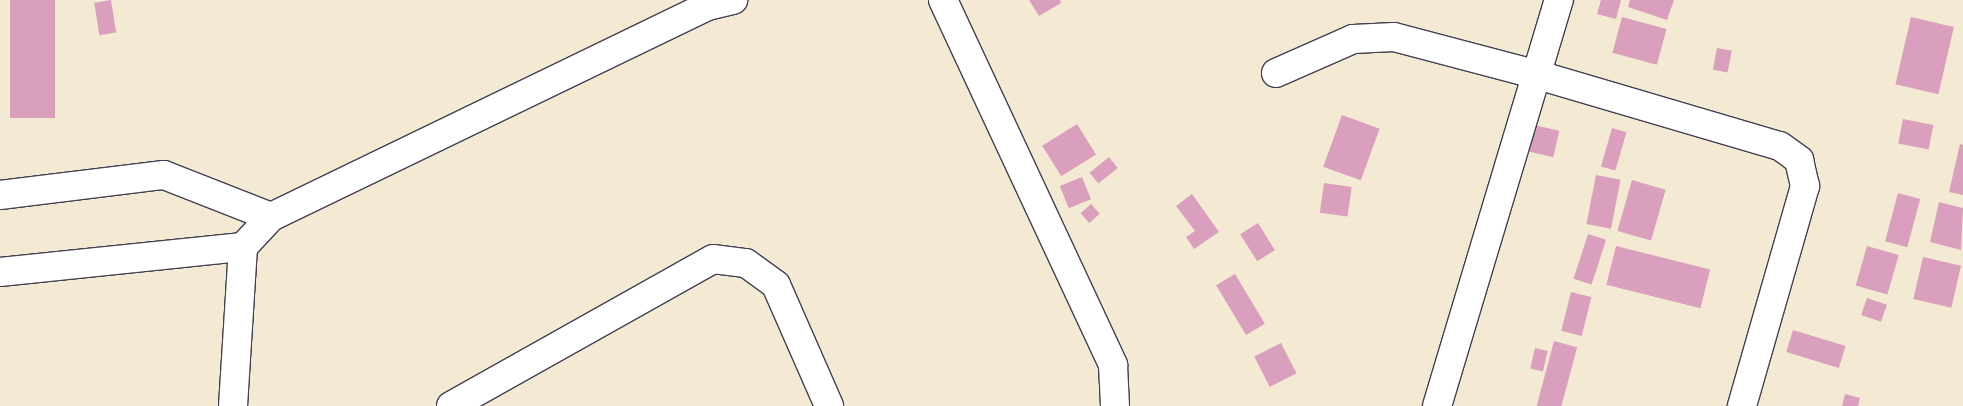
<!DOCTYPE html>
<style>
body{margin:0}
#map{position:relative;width:1963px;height:406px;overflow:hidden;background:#f4ead4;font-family:"EB Garamond",serif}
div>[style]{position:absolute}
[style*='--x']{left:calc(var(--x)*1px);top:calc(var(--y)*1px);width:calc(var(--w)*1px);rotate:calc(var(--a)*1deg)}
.building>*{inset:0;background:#d99fbc;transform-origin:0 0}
.roads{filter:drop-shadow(1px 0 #424052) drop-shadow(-1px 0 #424052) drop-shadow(0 1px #424052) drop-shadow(0 -1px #424052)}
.street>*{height:28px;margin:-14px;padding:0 14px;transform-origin:14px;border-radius:14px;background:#fff}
span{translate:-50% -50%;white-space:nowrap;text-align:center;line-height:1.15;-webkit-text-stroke:5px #fdfcf7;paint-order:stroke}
</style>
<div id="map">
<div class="building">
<div style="left:10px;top:0;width:45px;height:118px"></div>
<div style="left:111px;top:0;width:33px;height:17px;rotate:81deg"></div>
<div style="clip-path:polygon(1029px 0,1060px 0,1061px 3px,1039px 16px)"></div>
<div style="clip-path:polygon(1601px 0,1621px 0,1616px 19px,1597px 14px)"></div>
<div style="clip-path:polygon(1630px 0,1674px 0,1667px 20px,1628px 7px)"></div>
<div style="left:1622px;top:17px;width:46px;height:37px;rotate:15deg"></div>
<div style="left:1911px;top:17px;width:44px;height:69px;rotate:13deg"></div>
<div style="left:1717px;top:48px;width:15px;height:22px;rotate:11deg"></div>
<div style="left:1342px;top:115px;width:40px;height:55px;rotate:20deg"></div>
<div style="left:1903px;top:119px;width:31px;height:25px;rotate:11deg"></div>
<div style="left:1077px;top:124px;width:36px;height:41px;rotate:58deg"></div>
<div style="left:1534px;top:125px;width:26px;height:27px;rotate:13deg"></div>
<div style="left:1612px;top:128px;width:15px;height:40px;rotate:16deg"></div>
<div style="clip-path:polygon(1960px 144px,1963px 145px,1963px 195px,1949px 192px)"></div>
<div style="left:1109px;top:157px;width:14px;height:25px;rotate:51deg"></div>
<div style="left:1596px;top:175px;width:25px;height:50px;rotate:11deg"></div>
<div style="left:1082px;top:177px;width:24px;height:24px;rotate:68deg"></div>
<div style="left:1632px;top:180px;width:35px;height:53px;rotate:16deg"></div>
<div style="left:1324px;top:183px;width:28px;height:30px;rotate:8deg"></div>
<div style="left:1898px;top:193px;width:23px;height:50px;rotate:15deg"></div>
<div style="clip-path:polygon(1192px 194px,1219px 232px,1194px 249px,1186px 237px,1195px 231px,1176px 206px)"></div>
<div style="clip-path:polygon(1939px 202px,1963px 208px,1961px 250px,1930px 242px)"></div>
<div style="left:1091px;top:204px;width:13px;height:14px;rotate:48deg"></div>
<div style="left:1258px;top:223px;width:32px;height:21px;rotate:58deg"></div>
<div style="left:1588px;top:234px;width:19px;height:47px;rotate:18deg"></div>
<div style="left:1616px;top:246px;width:97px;height:40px;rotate:14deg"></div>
<div style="left:1867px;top:246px;width:33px;height:41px;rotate:16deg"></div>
<div style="left:1923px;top:257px;width:39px;height:43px;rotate:13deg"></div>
<div style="left:1235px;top:274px;width:58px;height:22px;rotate:59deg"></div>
<div style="left:1571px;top:292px;width:21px;height:40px;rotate:14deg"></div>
<div style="left:1867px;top:298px;width:21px;height:18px;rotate:19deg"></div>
<div style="left:1793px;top:330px;width:55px;height:23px;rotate:17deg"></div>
<div style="left:1554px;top:341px;width:24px;height:67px;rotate:15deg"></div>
<div style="left:1281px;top:343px;width:34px;height:30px;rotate:63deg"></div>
<div style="left:1535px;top:348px;width:13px;height:21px;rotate:13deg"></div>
<div style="clip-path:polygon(1845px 394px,1860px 398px,1858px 406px,1842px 406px)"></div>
</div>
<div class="roads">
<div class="street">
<div style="--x:943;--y:0;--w:403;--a:65"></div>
<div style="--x:1113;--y:365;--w:41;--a:87.2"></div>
<div style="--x:1276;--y:73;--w:84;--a:-23.8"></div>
<div style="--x:1353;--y:39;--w:41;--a:-2.8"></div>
<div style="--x:1394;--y:37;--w:149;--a:14.8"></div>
<div style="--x:1538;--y:75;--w:252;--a:16.4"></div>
<div style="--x:1780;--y:146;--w:24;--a:36"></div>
<div style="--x:1799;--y:160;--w:27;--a:77"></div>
<div style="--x:1805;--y:186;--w:229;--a:106"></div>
<div style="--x:0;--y:195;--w:165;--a:-7"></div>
<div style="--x:164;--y:175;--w:115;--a:21.4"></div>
<div style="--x:0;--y:272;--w:244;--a:-5.9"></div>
<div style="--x:233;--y:406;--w:159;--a:-86.4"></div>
<div style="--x:243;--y:247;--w:41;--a:-47"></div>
<div style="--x:271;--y:217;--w:484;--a:-25.8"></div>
<div style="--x:707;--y:6;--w:27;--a:-13"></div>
<div style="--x:451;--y:406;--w:300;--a:-29.3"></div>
<div style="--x:713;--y:259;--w:33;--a:7"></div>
<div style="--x:746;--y:263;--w:37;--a:36"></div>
<div style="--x:776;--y:285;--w:132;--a:66.3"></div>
<div style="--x:1437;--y:406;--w:424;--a:-73.3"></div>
</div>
</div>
</div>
